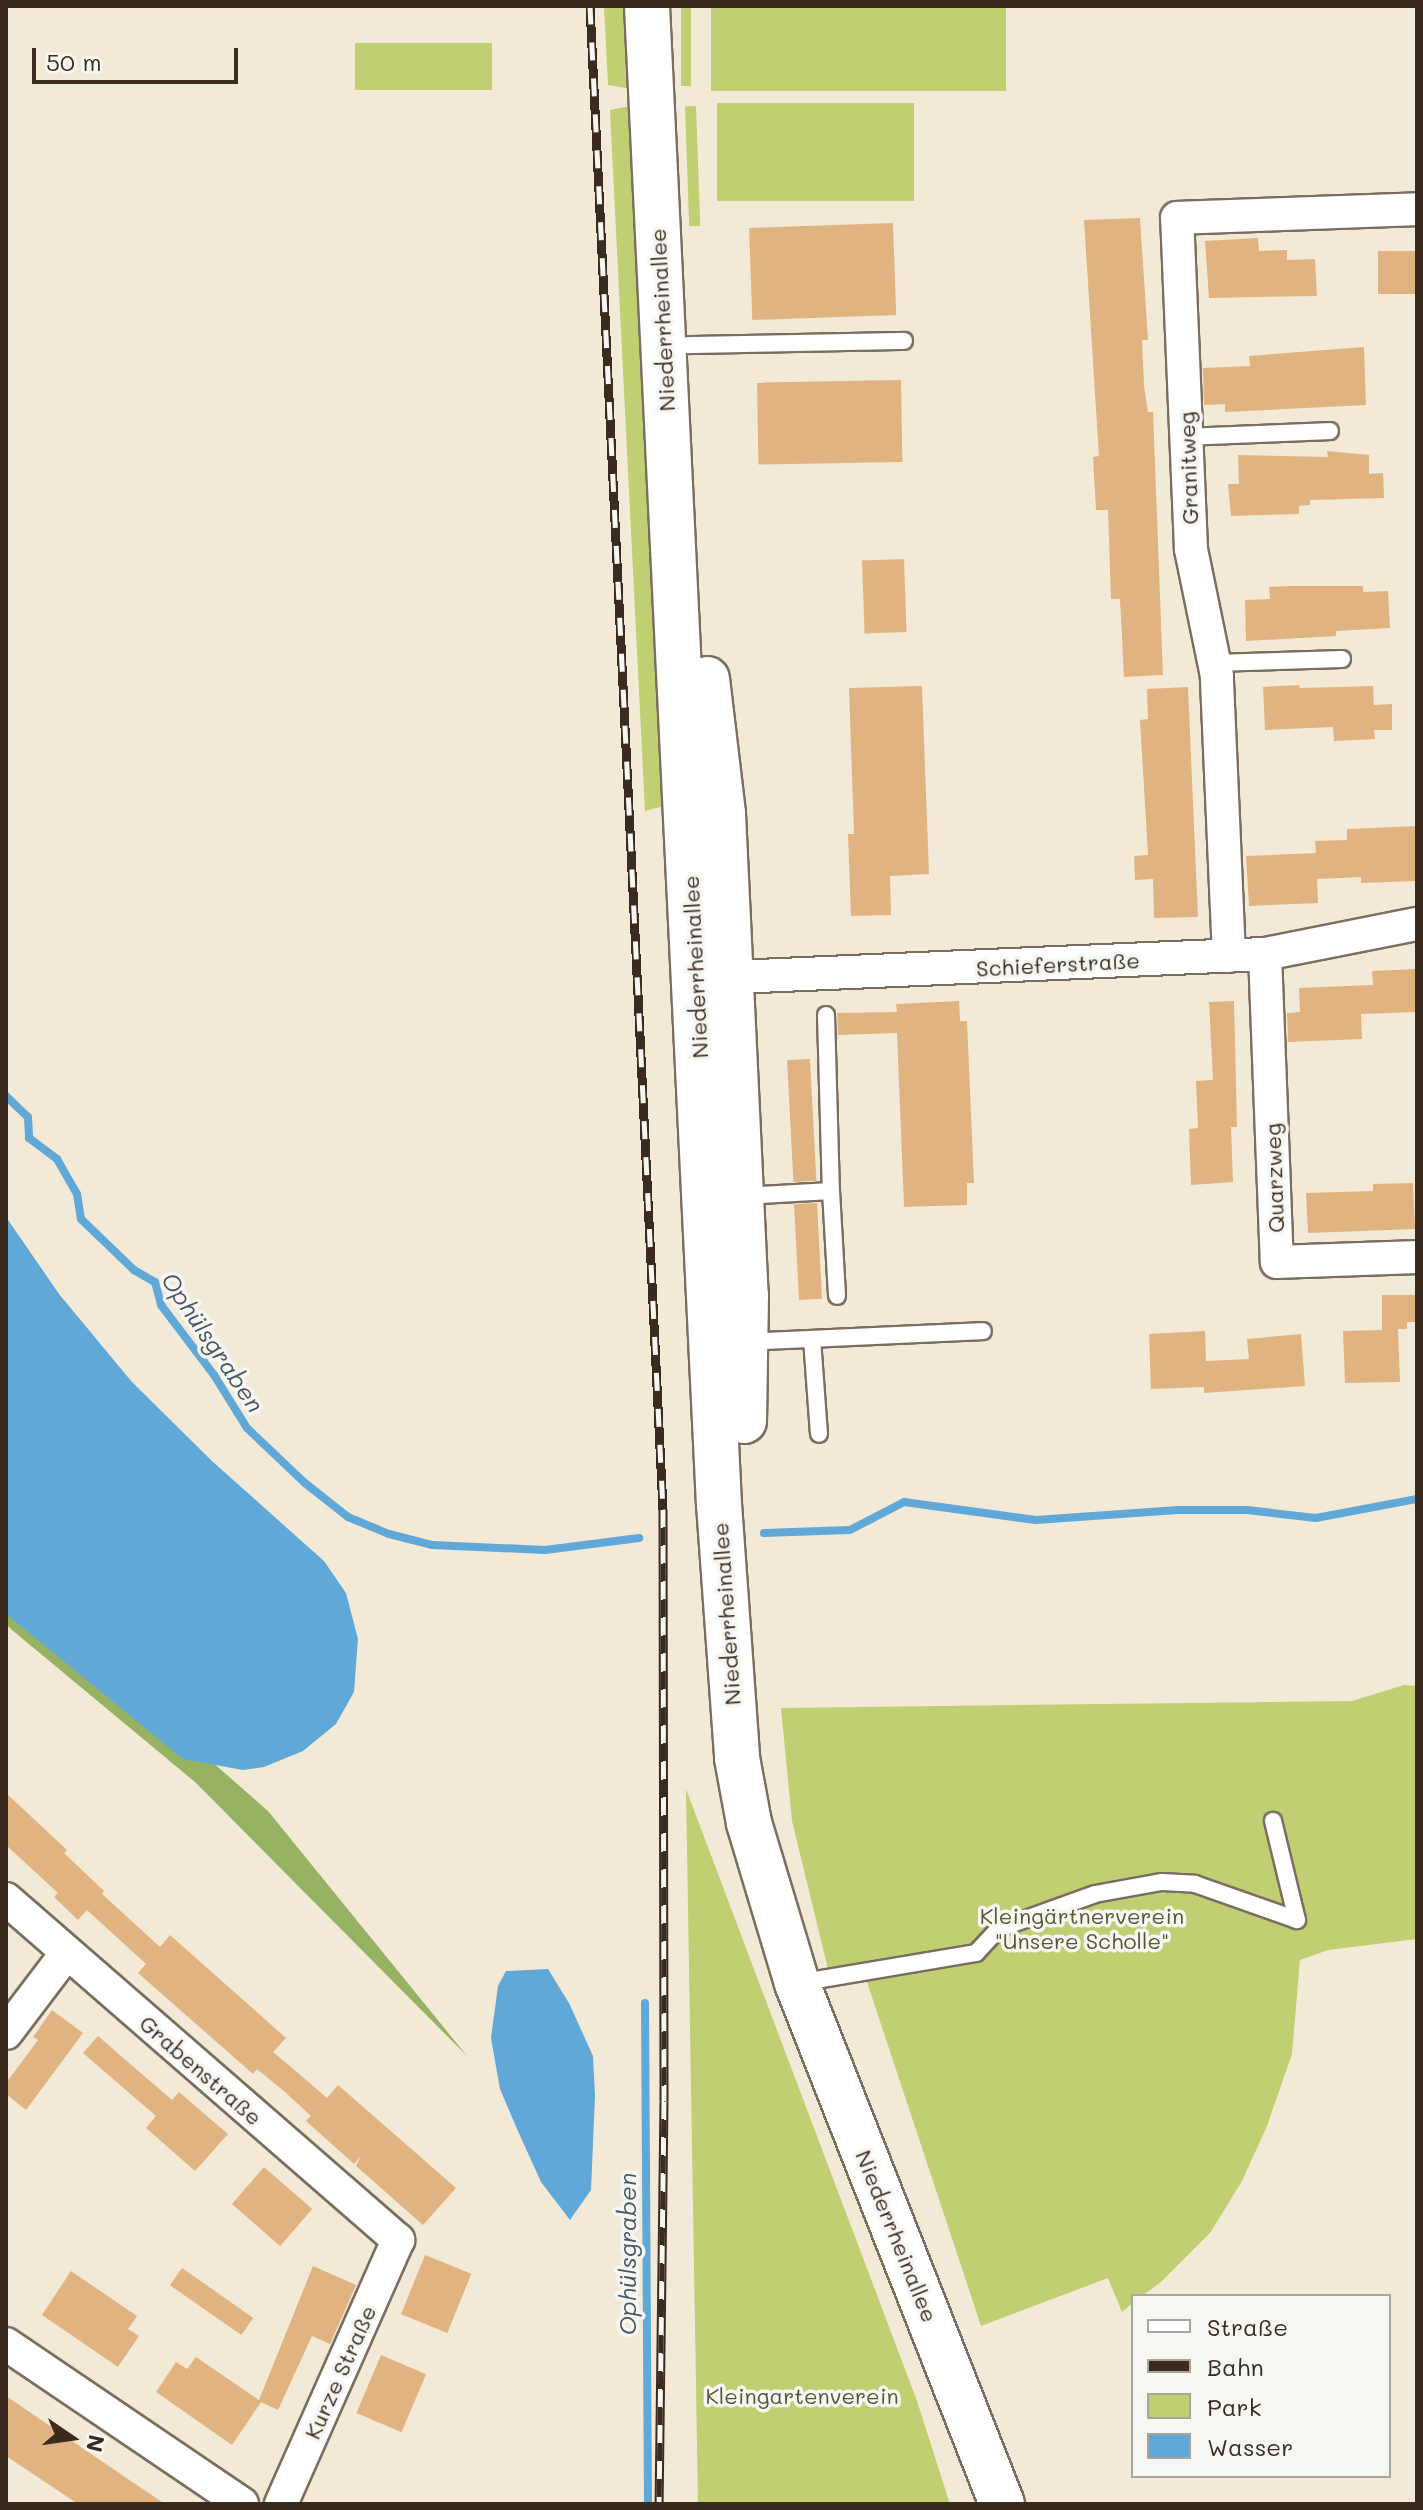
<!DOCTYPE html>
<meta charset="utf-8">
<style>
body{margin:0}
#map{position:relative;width:1423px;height:2510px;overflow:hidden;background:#f2ead7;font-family:Mali,sans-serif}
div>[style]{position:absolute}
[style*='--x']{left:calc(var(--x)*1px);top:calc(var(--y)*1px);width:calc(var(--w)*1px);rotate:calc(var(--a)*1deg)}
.green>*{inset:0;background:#c0cf72;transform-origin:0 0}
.forest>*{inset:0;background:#98b264}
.water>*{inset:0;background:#60a8d7}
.stream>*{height:8px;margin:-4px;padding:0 4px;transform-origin:4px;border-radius:4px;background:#60a8d7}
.building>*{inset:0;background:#e1b381;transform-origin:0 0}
.roads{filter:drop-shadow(2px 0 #7b6d5f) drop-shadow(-2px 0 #7b6d5f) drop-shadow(0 2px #7b6d5f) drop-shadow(0 -2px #7b6d5f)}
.service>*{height:16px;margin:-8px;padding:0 8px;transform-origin:8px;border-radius:8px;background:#fff}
.minor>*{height:32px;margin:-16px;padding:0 16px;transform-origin:16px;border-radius:16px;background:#fff}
.secondary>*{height:44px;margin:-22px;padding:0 22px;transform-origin:22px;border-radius:22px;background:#fff}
.rail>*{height:9px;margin-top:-4.5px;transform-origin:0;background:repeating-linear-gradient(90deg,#f6f6f2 0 18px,#3b2a1e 0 36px);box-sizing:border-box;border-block:2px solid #3b2a1e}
span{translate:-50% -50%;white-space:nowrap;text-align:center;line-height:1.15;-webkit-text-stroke:7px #f6f6f2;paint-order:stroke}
.street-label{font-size:22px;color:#3b2a1e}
.park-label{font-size:22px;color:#5c5333}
.water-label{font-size:24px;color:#48565f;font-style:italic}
.frame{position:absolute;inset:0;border:8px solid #3b2a1e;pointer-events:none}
.legend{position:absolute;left:1131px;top:2294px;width:260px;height:184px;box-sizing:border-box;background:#f6f6f2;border:2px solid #aba49d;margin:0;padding:10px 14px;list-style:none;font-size:24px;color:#3b2a1e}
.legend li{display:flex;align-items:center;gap:16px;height:40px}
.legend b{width:40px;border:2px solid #aba49d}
.north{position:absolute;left:32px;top:2398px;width:80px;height:80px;-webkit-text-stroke:6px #f6f6f2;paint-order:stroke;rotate:103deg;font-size:22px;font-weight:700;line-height:32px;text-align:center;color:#3b2a1e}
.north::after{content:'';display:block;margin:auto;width:28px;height:36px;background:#3b2a1e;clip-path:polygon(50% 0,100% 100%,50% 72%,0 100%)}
.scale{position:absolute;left:32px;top:48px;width:206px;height:36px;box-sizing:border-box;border:4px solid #3b2a1e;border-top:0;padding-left:10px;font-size:24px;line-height:28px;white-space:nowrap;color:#3b2a1e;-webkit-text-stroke:6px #f6f6f2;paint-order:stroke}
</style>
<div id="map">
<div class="green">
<div style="clip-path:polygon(604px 6px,639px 6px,632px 89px,608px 85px)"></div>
<div style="left:681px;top:6px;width:10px;height:80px"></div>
<div style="left:711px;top:6px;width:295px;height:85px"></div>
<div style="left:355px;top:43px;width:137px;height:47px"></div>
<div style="left:914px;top:103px;width:98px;height:197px;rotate:90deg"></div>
<div style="clip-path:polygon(631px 106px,675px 803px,645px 811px,610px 110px)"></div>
<div style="left:696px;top:106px;width:120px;height:11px;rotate:88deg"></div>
<div style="clip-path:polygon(1404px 1685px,1417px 1686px,1417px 1939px,1328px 1950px,1300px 1960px,1292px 2054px,1267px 2126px,1242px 2181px,1210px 2233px,1161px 2282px,1142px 2296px,1133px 2296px,1133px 2303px,1122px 2312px,1108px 2278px,981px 2326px,866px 1979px,835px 1986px,827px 1965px,792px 1821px,781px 1708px,1352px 1701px)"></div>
<div style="clip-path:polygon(686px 1789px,917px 2401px,950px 2504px,698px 2504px)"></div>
</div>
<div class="forest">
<div style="clip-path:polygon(6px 1581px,268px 1811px,467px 2056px,195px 1782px,12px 1630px,6px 1624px)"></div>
</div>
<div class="water">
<div style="clip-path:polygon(6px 1217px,59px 1294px,132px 1382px,213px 1462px,324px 1561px,346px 1593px,358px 1639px,354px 1692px,336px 1724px,303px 1751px,264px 1767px,243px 1770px,183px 1759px,6px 1614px)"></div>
<div style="clip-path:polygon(548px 1969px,569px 2003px,593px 2056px,595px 2096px,591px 2190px,570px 2220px,541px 2182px,517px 2129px,500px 2089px,491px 2038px,498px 1986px,506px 1971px)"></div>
</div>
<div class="stream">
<div style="--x:6;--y:1096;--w:30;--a:44"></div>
<div style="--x:28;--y:1117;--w:21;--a:87"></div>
<div style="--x:29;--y:1138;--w:35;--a:37"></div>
<div style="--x:57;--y:1159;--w:40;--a:60.3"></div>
<div style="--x:77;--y:1194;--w:25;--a:81"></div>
<div style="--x:81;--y:1219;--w:74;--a:43.9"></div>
<div style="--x:134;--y:1270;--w:24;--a:30"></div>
<div style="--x:155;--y:1282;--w:24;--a:75"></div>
<div style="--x:161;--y:1305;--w:88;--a:52.9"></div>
<div style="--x:214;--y:1375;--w:62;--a:58.1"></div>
<div style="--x:247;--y:1428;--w:80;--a:43.5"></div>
<div style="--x:305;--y:1483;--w:55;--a:38.3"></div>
<div style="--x:348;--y:1517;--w:44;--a:22.5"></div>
<div style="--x:389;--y:1534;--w:44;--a:14.3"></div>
<div style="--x:432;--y:1545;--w:113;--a:2.5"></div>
<div style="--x:545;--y:1550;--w:95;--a:-7.3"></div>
<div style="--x:764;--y:1533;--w:86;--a:-2"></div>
<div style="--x:850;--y:1530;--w:61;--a:-27.4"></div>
<div style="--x:904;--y:1502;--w:133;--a:7.8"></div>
<div style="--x:1036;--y:1520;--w:142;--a:-4"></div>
<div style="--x:1178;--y:1510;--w:69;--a:0"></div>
<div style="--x:1247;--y:1510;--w:69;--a:6.6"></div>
<div style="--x:1316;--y:1518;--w:103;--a:-10.7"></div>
<div style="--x:645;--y:2003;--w:501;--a:89.66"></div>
</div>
<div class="building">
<div style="clip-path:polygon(1140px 218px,1148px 340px,1142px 340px,1144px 386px,1148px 412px,1153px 412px,1163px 675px,1124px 677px,1120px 599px,1111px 599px,1108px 510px,1096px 510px,1093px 457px,1099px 456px,1084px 220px)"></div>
<div style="left:893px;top:223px;width:92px;height:144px;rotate:88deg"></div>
<div style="clip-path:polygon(1258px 238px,1259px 251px,1287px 250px,1287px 260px,1315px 259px,1317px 296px,1209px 298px,1205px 241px)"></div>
<div style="left:1417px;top:251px;width:43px;height:39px;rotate:90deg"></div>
<div style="clip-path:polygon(1364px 347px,1366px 405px,1225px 412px,1225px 404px,1204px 405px,1203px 368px,1250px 366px,1249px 356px)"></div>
<div style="left:901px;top:380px;width:82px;height:144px;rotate:89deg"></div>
<div style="clip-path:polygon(1327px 451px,1369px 455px,1369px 474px,1383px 473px,1384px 498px,1310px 500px,1310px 505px,1299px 506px,1299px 514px,1231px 516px,1228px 484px,1239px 484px,1238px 455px,1328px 457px)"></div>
<div style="left:904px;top:559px;width:73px;height:42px;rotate:88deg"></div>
<div style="clip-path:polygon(1289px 586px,1363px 586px,1363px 592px,1388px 591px,1390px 628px,1336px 631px,1336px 636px,1246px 641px,1245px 600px,1270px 599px,1269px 587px)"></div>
<div style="clip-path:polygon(1299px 685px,1300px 688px,1373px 686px,1374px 705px,1392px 704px,1392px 730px,1374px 730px,1375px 739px,1334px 741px,1333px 727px,1265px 730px,1263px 687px)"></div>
<div style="clip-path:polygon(922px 686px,929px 874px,890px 876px,891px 915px,851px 916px,848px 834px,854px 834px,849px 688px)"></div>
<div style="clip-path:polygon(1188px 687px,1198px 917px,1154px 918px,1153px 879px,1135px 880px,1134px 856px,1148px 855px,1140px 720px,1148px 719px,1147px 689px)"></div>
<div style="clip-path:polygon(1417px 826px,1417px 881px,1361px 883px,1361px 877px,1317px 879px,1318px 903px,1249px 906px,1246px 856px,1316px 853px,1315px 841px,1347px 840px,1347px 829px)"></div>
<div style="clip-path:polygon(1417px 969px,1417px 1012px,1361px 1014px,1362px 1039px,1288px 1042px,1287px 1013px,1300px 1012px,1299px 988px,1373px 985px,1372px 971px)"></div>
<div style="clip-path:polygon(959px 1001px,960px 1021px,967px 1021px,974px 1183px,967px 1183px,967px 1205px,904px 1207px,897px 1033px,838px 1035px,837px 1013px,897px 1012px,896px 1004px)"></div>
<div style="clip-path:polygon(1234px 1001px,1237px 1127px,1231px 1127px,1233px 1182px,1191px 1185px,1189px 1129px,1198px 1128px,1196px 1081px,1213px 1080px,1209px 1002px)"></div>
<div style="left:810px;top:1059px;width:122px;height:23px;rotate:87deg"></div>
<div style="clip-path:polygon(1413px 1183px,1415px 1229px,1308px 1233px,1306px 1193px,1373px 1191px,1373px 1184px)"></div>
<div style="left:817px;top:1203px;width:96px;height:23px;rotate:87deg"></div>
<div style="clip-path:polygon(1382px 1295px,1417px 1295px,1417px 1322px,1407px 1322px,1407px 1329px,1398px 1329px,1400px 1382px,1345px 1383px,1343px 1331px,1382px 1330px)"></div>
<div style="clip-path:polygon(1205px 1331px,1206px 1361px,1249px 1359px,1247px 1339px,1301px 1334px,1305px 1386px,1204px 1393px,1204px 1387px,1151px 1389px,1149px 1334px)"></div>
<div style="clip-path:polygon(6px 1793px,67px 1850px,64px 1853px,104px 1891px,102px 1894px,160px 1947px,170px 1935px,286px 2038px,273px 2052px,291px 2067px,327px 2098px,338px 2085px,456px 2188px,423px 2225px,356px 2166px,361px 2156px,354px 2164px,306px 2121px,311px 2116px,285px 2092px,257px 2069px,253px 2074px,138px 1973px,146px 1964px,87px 1910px,78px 1920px,54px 1897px,58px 1893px,6px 1845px)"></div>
<div style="clip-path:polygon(52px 2010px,83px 2033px,26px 2110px,6px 2094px,6px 2083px,38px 2040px,33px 2037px)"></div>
<div style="clip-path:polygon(98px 2036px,172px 2100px,179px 2092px,228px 2134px,195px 2171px,146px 2128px,156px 2116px,83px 2053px)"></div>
<div style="left:264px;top:2167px;width:64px;height:49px;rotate:41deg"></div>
<div style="left:425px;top:2255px;width:50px;height:64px;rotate:22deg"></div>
<div style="clip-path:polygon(313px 2266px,356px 2285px,330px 2344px,312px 2336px,278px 2410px,261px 2402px,232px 2445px,156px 2392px,176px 2362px,187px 2369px,196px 2357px,259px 2400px)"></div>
<div style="left:182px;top:2268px;width:87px;height:21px;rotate:35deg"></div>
<div style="clip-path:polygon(71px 2271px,137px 2316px,128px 2329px,139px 2336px,118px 2367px,42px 2315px)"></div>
<div style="left:381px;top:2355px;width:49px;height:63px;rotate:23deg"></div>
<div style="clip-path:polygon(6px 2396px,122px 2475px,165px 2504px,78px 2504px,6px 2456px)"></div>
</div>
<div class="roads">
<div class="service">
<div style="--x:688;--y:345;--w:216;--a:-1.1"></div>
<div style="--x:1186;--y:437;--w:144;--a:-2.4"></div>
<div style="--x:1215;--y:663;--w:127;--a:-1.8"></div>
<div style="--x:826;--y:1015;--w:176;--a:88.4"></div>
<div style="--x:743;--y:1196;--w:88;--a:-3.3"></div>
<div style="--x:831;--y:1191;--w:105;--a:86.7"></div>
<div style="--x:812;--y:1339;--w:95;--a:85.8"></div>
<div style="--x:745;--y:1342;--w:238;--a:-2.6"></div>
<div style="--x:798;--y:1983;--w:181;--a:-9.6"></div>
<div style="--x:976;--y:1953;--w:33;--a:-47"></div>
<div style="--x:998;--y:1929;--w:103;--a:-19.8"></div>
<div style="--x:1095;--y:1894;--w:68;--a:-10.2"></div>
<div style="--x:1162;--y:1882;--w:33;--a:3"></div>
<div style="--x:1195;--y:1884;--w:108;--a:19.4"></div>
<div style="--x:1297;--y:1920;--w:102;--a:-103.6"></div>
</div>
<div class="minor">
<div style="--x:1265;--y:954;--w:308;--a:87.8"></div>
<div style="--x:1277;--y:1262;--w:140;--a:-2"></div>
<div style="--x:1229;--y:956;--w:280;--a:-92.5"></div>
<div style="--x:1217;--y:676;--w:130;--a:-101.6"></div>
<div style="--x:1191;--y:549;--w:331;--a:-92.4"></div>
<div style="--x:1177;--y:218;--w:240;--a:-2.1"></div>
<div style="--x:712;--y:978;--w:554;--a:-2.49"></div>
<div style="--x:1265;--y:954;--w:155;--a:-11.2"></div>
<div style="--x:6;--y:1899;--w:520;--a:41.02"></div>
<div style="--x:398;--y:2240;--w:289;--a:113.9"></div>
<div style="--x:6;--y:2033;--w:99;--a:-52.8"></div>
<div style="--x:6;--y:2344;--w:285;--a:34.1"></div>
</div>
<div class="secondary">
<div style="--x:647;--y:6;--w:1500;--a:87.25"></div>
<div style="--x:719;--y:1504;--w:255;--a:85.9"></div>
<div style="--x:737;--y:1758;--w:66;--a:79.5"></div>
<div style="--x:749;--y:1823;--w:167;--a:73.3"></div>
<div style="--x:797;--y:1983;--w:560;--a:68.52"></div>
<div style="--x:707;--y:679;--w:136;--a:83.2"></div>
<div style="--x:723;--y:814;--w:482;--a:87.3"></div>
<div style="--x:746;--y:1295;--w:126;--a:90.9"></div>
</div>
</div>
<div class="rail">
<div style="--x:590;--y:6;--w:1505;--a:87.22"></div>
<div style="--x:663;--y:1509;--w:592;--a:89.9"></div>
<div style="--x:664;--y:2101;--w:403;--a:90.7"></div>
</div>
<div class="street-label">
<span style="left:662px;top:320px;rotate:-93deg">Niederrheinallee</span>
<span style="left:1188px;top:468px;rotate:-92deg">Granitweg</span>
<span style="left:1058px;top:964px;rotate:-3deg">Schieferstraße</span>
<span style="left:695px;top:967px;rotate:-93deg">Niederrheinallee</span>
<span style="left:1274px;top:1178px;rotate:-92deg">Quarzweg</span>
<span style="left:726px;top:1614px;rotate:-94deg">Niederrheinallee</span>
<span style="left:201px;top:2070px;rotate:41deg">Grabenstraße</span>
<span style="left:897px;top:2236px;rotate:68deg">Niederrheinallee</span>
<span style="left:340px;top:2372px;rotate:-66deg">Kurze Straße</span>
</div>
<div class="park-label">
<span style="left:1082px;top:1928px">Kleingärtnerverein<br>"Unsere Scholle"</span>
<span style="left:802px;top:2396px">Kleingartenverein</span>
</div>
<div class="water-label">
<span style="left:213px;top:1342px;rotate:56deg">Ophülsgraben</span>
<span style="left:627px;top:2254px;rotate:-90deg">Ophülsgraben</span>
</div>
<div class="frame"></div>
<ul class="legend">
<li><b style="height:10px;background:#fff"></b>Straße</li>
<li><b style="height:10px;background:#3b2a1e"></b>Bahn</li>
<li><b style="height:22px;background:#c0cf72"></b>Park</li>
<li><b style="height:22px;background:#60a8d7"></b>Wasser</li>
</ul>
<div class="north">N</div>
<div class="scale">50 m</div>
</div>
